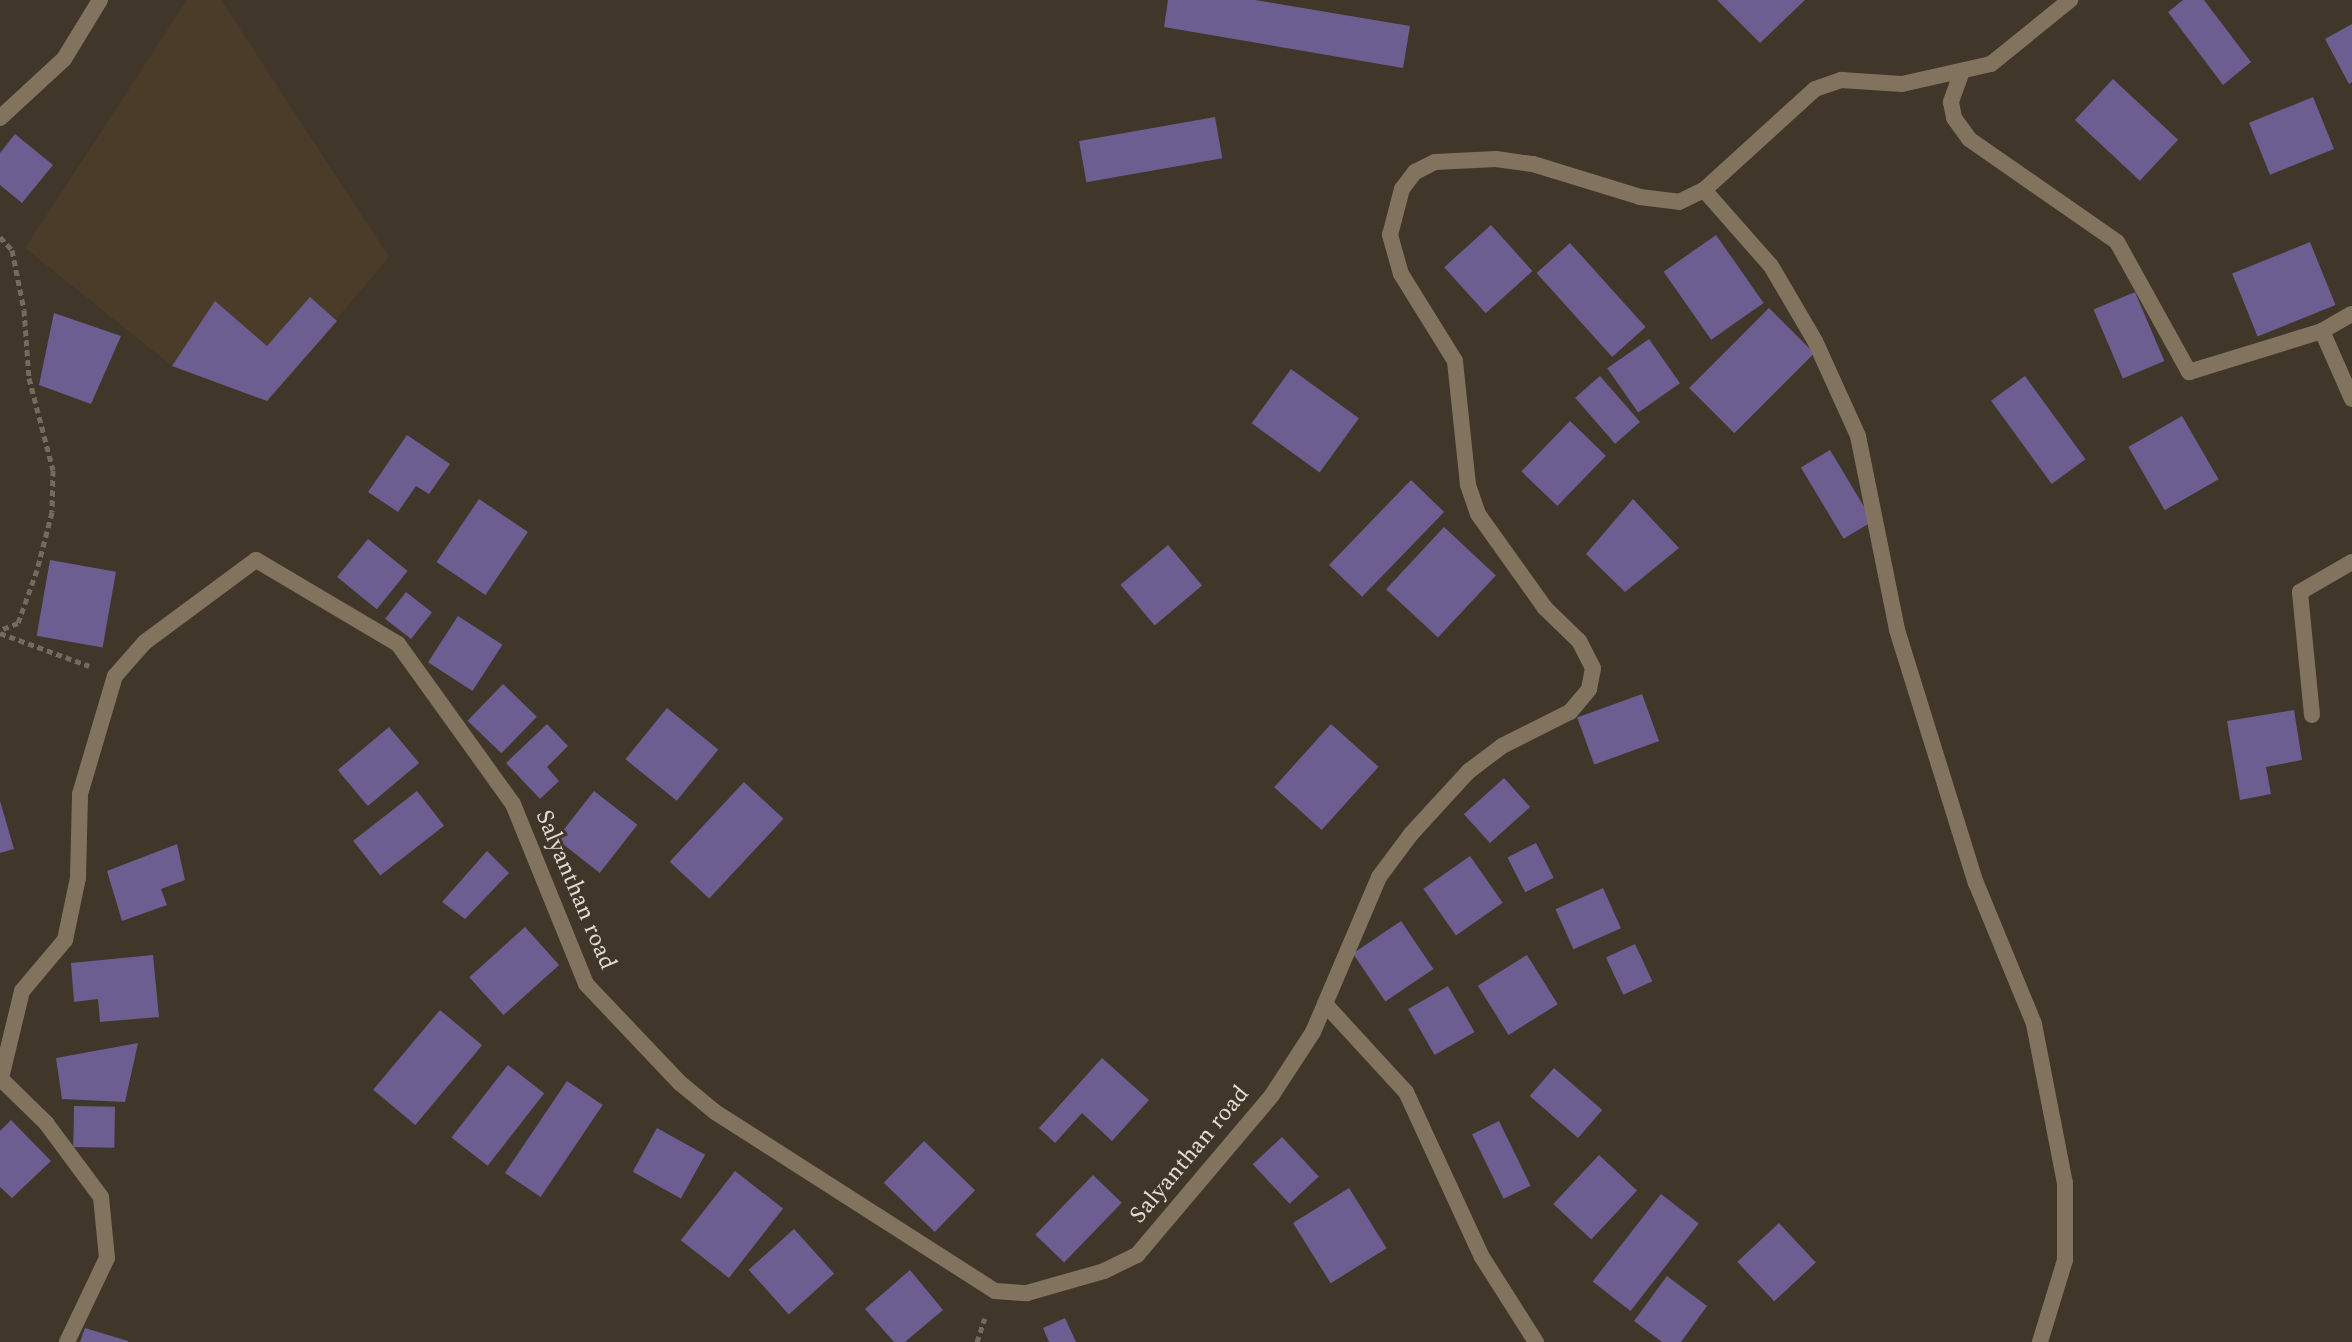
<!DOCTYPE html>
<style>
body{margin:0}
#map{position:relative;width:2352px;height:1342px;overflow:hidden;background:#403629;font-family:Spectral,serif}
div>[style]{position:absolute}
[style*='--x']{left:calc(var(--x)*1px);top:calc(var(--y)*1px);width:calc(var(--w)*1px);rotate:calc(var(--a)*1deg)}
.built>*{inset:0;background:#4a3c29}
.building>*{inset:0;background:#6c5e90;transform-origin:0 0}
.path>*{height:5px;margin-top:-2.5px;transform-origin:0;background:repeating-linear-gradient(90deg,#746b60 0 6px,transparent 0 10px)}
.minor>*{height:16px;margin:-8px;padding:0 8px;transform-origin:8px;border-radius:8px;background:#82735f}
span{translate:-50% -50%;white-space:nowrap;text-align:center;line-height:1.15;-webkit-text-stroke:6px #403629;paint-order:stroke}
.street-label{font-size:24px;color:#e3dcd5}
</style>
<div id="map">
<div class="built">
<div style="clip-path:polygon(187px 0,221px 0,389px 257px,267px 401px,172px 366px,25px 248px)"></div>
</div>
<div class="building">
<div style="clip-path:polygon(1168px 0,1255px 0,1410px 26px,1403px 68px,1164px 27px)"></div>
<div style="clip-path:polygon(1717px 0,1805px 0,1760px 43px)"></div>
<div style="clip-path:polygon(2183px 0,2204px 0,2251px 62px,2223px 85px,2168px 12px)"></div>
<div style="clip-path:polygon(2352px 24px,2352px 82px,2349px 84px,2325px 39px)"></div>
<div style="left:2113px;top:79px;width:89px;height:56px;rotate:43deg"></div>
<div style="left:2313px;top:97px;width:56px;height:69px;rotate:68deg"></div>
<div style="left:1215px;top:117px;width:42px;height:138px;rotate:80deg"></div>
<div style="clip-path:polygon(15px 134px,53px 165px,22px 203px,0 185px,0 153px)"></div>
<div style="left:1491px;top:225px;width:62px;height:63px;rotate:48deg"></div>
<div style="left:1716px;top:235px;width:83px;height:64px;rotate:55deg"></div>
<div style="left:2310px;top:242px;width:68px;height:84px;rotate:68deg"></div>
<div style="left:1570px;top:243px;width:113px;height:45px;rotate:48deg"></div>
<div style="left:2135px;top:292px;width:75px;height:45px;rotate:67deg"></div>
<div style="clip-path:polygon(310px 297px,337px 321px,267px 401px,172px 366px,215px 301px,267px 346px)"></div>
<div style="left:1769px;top:308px;width:64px;height:113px;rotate:45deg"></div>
<div style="clip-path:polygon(54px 313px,121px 336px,91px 404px,39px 385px)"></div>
<div style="left:1649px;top:339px;width:54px;height:51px;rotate:55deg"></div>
<div style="left:1291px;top:369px;width:84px;height:67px;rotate:36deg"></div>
<div style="left:1600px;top:376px;width:61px;height:33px;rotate:49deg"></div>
<div style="left:2025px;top:376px;width:103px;height:42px;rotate:54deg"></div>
<div style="left:2182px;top:416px;width:73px;height:62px;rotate:60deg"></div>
<div style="left:1570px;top:421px;width:50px;height:70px;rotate:44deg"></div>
<div style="clip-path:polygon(407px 435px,450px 464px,429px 494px,416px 486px,398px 512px,368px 492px)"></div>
<div style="left:1830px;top:450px;width:83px;height:34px;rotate:59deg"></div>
<div style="left:1411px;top:480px;width:46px;height:118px;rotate:44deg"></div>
<div style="left:479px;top:499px;width:59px;height:76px;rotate:34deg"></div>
<div style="clip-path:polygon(1633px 499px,1679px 548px,1625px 592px,1586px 554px)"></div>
<div style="left:1444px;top:527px;width:71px;height:85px;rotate:43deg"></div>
<div style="left:368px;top:539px;width:51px;height:49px;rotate:39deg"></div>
<div style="left:1168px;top:545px;width:53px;height:62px;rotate:50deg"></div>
<div style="left:50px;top:560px;width:67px;height:77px;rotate:10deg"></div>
<div style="left:406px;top:592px;width:33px;height:34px;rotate:38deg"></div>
<div style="left:458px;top:616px;width:53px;height:55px;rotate:33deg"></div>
<div style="left:503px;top:684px;width:47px;height:51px;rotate:44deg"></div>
<div style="left:1642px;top:694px;width:50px;height:69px;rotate:70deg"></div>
<div style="left:667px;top:708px;width:66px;height:66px;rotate:39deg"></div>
<div style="clip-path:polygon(2294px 710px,2302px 760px,2266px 767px,2271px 794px,2240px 800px,2227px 721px)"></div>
<div style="clip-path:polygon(547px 724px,568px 746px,547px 767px,559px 781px,540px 799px,506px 763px)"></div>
<div style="left:1331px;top:724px;width:64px;height:85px;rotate:42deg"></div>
<div style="left:389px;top:727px;width:47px;height:67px;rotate:50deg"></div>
<div style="left:1504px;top:778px;width:39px;height:54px;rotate:48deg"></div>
<div style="left:744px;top:782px;width:54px;height:109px;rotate:43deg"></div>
<div style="left:417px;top:791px;width:44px;height:81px;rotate:52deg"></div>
<div style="left:594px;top:791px;width:55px;height:61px;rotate:38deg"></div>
<div style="clip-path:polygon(0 801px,14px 849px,0 853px)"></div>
<div style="left:1536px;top:843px;width:39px;height:32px;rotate:63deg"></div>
<div style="clip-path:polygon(177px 844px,185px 880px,161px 889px,167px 905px,122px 921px,107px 871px)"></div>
<div style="clip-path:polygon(487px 851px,509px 873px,465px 919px,442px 902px)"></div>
<div style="left:1470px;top:856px;width:57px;height:57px;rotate:55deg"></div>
<div style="left:1603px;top:888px;width:44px;height:52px;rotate:66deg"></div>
<div style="left:1401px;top:921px;width:58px;height:58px;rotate:56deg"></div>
<div style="left:525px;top:927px;width:51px;height:75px;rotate:48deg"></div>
<div style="left:1635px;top:944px;width:41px;height:32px;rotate:65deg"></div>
<div style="clip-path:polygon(153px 955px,159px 1017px,100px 1022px,98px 999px,74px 1002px,71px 963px)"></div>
<div style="left:1527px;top:955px;width:58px;height:58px;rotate:58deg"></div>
<div style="left:1448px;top:986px;width:53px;height:46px;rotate:60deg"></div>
<div style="left:440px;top:1010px;width:55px;height:104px;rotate:40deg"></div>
<div style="clip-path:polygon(138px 1043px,125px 1102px,62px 1099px,56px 1058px)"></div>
<div style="clip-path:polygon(1102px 1058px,1149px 1100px,1112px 1141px,1082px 1113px,1055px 1143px,1039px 1128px)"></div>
<div style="left:508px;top:1065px;width:46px;height:92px;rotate:38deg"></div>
<div style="left:1554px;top:1068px;width:64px;height:37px;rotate:41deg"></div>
<div style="left:567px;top:1081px;width:43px;height:111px;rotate:34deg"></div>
<div style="left:74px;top:1106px;width:41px;height:41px;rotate:1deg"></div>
<div style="clip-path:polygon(11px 1120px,51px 1161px,12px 1198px,0 1187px,0 1131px)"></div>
<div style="left:1499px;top:1121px;width:72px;height:30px;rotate:64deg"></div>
<div style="left:657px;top:1128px;width:55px;height:50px;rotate:29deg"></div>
<div style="left:1282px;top:1137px;width:54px;height:40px;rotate:47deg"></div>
<div style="left:924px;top:1141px;width:71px;height:58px;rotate:44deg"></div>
<div style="left:1599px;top:1155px;width:52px;height:67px;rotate:43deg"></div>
<div style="left:735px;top:1171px;width:61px;height:88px;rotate:38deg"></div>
<div style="left:1093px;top:1175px;width:40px;height:83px;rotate:44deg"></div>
<div style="left:1349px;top:1188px;width:71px;height:66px;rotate:58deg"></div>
<div style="left:1661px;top:1194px;width:48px;height:111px;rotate:38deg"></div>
<div style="left:1779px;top:1223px;width:54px;height:57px;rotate:47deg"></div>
<div style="left:794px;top:1229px;width:60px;height:61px;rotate:48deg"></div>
<div style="clip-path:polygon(910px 1270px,943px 1310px,905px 1342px,894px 1342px,865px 1309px)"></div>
<div style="clip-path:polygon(1667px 1276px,1707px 1306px,1681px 1342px,1662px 1342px,1634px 1321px)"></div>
<div style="clip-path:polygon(1065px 1318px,1076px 1342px,1049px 1342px,1043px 1328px)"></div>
<div style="clip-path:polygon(85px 1328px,128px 1341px,128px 1342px,80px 1342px)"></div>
</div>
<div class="path">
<div style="--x:0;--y:237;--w:18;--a:47"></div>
<div style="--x:12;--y:250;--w:61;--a:78.7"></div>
<div style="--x:24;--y:310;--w:68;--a:85.8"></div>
<div style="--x:29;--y:378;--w:95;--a:75.4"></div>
<div style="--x:53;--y:470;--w:42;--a:91.4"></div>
<div style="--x:52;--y:512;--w:60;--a:104.5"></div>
<div style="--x:37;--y:570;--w:56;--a:109.7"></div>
<div style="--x:18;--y:623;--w:19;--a:159"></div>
<div style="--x:0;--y:633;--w:95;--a:20.3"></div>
<div style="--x:977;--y:1342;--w:25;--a:-72"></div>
</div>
<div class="minor">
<div style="--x:1961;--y:74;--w:30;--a:110"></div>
<div style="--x:1951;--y:102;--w:16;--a:79"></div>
<div style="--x:1954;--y:118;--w:26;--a:54"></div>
<div style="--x:1969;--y:139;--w:180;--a:34.8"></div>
<div style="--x:2117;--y:242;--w:149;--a:61"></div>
<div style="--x:2189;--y:372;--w:139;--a:-17.1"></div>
<div style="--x:2322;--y:331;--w:34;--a:-30"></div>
<div style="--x:0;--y:118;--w:87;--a:-42.7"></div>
<div style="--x:64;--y:59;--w:69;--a:-58.6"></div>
<div style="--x:1704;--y:190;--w:101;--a:48.6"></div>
<div style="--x:1771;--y:266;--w:87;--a:59.6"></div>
<div style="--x:1815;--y:341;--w:104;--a:65.6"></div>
<div style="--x:1858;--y:436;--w:198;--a:78.6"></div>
<div style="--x:1897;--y:630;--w:265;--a:72.7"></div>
<div style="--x:1976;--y:883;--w:152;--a:67.6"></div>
<div style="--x:2034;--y:1024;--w:162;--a:79"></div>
<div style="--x:2065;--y:1183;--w:77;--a:90"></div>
<div style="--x:2065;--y:1260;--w:86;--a:107"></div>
<div style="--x:2322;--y:331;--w:74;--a:66.2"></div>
<div style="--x:2312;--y:715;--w:124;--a:-95.6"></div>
<div style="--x:2300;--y:592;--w:60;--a:-30"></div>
<div style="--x:1325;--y:1004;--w:120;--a:47.4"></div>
<div style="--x:1406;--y:1092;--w:182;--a:65.3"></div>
<div style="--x:1482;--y:1257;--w:101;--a:57.6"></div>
<div style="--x:2;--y:1080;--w:62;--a:44.3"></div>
<div style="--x:46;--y:1123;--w:92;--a:53.4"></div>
<div style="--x:101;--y:1197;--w:61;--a:84.4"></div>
<div style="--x:107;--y:1258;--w:93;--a:115.5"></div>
<div style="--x:0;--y:1082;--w:94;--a:-76.4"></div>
<div style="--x:22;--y:991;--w:67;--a:-49.9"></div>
<div style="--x:65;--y:940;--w:63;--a:-78.2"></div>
<div style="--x:78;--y:878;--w:84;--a:-88.6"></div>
<div style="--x:80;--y:794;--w:123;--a:-73.5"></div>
<div style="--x:115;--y:676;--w:45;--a:-48.6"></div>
<div style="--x:145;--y:642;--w:138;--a:-36.5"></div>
<div style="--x:256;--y:560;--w:165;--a:30.6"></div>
<div style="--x:398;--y:644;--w:197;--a:54.3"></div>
<div style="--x:513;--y:804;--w:194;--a:67.9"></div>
<div style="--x:586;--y:984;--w:137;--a:46.5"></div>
<div style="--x:680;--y:1083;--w:45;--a:39.6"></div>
<div style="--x:715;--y:1112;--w:332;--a:32.6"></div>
<div style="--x:995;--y:1291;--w:32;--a:4"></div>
<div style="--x:1027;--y:1293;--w:80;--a:-15.9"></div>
<div style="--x:1104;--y:1271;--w:37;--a:-26"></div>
<div style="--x:1137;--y:1255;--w:209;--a:-49.8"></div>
<div style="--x:1272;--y:1095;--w:75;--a:-56.9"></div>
<div style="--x:1313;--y:1032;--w:168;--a:-66.9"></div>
<div style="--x:1379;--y:877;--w:54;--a:-53.3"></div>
<div style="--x:1411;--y:834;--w:86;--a:-47.4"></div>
<div style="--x:1469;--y:771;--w:41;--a:-37.1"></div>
<div style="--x:1502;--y:746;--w:76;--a:-26.6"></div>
<div style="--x:1570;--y:712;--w:30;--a:-50"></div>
<div style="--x:1589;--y:689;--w:21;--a:-79"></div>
<div style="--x:1593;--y:668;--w:30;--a:-117"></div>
<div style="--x:1579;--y:641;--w:47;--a:-135.9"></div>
<div style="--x:1545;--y:608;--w:115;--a:-125.5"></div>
<div style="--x:1478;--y:514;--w:31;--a:-109"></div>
<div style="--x:1468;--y:485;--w:125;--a:-96"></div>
<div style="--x:1455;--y:361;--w:102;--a:-121.8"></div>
<div style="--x:1401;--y:274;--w:41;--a:-105.8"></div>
<div style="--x:1390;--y:235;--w:48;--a:-75.4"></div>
<div style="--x:1402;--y:189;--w:21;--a:-53"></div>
<div style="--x:1415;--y:172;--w:22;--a:-27"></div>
<div style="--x:1435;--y:162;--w:61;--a:-2.8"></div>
<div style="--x:1496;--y:159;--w:37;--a:8"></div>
<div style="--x:1533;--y:164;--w:112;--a:17.1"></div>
<div style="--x:1640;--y:197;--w:39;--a:7"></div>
<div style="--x:1679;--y:202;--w:28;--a:-26"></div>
<div style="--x:1704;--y:190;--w:150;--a:-42.3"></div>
<div style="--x:1815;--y:89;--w:28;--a:-19"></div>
<div style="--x:1841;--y:80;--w:61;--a:3.8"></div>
<div style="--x:1902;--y:84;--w:91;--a:-12.7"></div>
<div style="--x:1991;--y:64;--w:102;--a:-39"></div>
</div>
<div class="street-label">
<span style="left:575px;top:890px;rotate:67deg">Salyanthan road</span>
<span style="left:1190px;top:1155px;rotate:-50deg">Salyanthan road</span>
</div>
</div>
